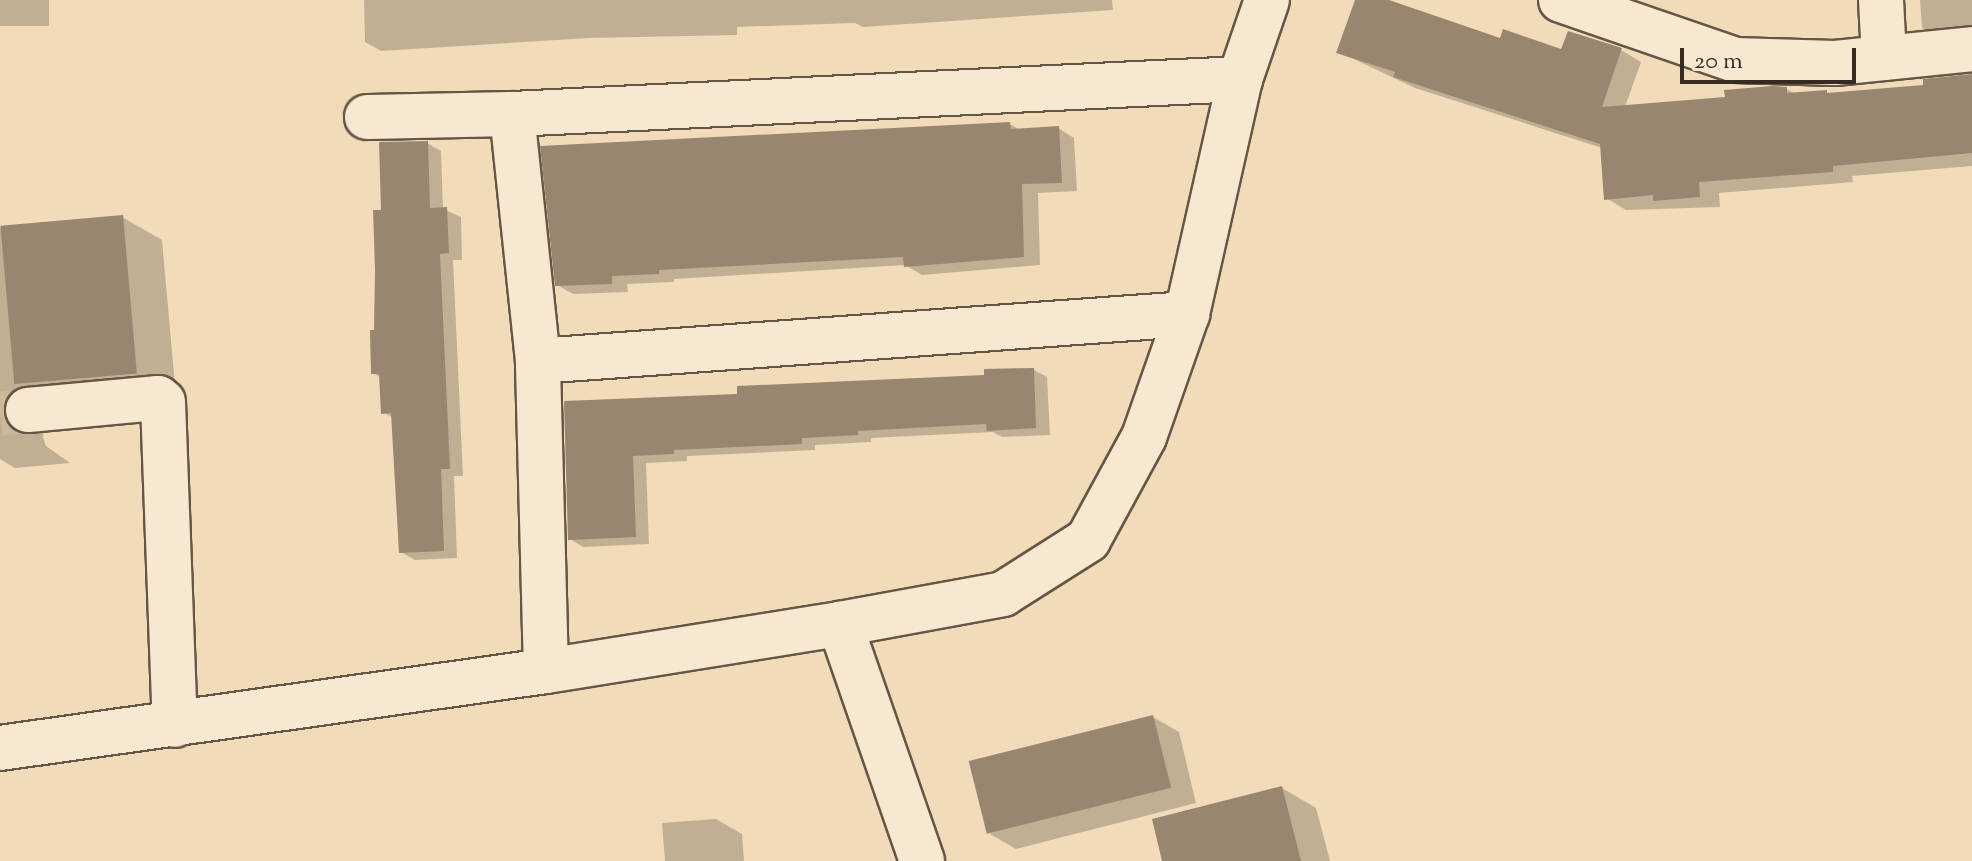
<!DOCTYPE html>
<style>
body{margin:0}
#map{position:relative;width:1972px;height:861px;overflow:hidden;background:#f2dbb9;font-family:"Sorts Mill Goudy",serif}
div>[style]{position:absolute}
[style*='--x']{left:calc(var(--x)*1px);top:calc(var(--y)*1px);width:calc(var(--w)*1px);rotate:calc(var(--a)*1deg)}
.shadow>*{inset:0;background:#0003;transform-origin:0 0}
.building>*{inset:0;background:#988670;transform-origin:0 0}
.minor-tunnel>*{height:44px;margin-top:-22px;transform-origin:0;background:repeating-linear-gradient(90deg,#cdb89b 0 44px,transparent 0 66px)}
.roads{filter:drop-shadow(2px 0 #665647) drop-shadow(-2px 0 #665647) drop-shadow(0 2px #665647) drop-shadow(0 -2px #665647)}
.minor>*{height:44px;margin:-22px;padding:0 22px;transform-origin:22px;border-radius:22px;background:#f7e8d2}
span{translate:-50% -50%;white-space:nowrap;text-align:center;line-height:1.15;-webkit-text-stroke:7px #f7e8d2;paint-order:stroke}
.scale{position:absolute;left:1680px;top:48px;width:176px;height:36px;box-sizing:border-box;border:4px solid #372a21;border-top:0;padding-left:10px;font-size:24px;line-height:28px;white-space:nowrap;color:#372a21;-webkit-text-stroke:6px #f7e8d2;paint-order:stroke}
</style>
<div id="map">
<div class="shadow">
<div style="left:0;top:0;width:49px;height:26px"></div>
<div style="clip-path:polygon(364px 0,1112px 0,1113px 10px,863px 27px,855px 23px,737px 27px,737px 35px,589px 38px,381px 51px,365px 42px)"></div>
<div style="clip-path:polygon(1357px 0,1383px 0,1501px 40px,1563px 52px,1569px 33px,1621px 50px,1641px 62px,1625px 107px,1727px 99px,1786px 89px,1796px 94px,1831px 95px,1926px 87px,1972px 76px,1972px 166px,1852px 176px,1853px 182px,1719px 193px,1720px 207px,1626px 210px,1606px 198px,1602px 148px,1415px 88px,1339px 52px)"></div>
<div style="clip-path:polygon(1920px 0,1972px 0,1972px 38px,1943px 40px,1922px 28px)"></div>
<div style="clip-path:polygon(1010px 124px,1020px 130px,1058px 128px,1074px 138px,1077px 191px,1038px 193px,1040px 265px,922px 275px,905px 265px,674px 279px,674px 282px,627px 284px,628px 292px,573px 294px,557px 285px)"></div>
<div style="clip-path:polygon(427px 143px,441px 151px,443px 209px,461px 217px,462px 260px,453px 260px,463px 476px,454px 476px,457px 558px,415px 560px,401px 552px,393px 418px,383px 412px,381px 378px,373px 373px,383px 212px)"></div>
<div style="clip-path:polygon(122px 217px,162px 240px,176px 396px,45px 422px,43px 437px,46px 446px,70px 463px,15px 468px,0 459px,0 228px)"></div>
<div style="clip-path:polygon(1034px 370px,1047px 377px,1050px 435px,1002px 437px,993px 432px,871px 438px,871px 442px,815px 445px,815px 450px,687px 456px,687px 461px,646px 463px,649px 544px,583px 547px,570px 539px,566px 403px,739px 396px,986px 377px)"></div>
<div style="clip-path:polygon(1153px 717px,1179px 732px,1196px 803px,1016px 849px,990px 834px)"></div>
<div style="clip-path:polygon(1282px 788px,1316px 808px,1330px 861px,1164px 861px)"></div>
<div style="clip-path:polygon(716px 819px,742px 834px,744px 861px,665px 861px,662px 823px)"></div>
</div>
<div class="building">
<div style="clip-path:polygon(1355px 0,1389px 0,1500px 38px,1503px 29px,1561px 49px,1568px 31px,1622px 48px,1602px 107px,1725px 97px,1724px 90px,1772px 86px,1787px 87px,1787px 93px,1827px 90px,1827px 93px,1923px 85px,1923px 79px,1972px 74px,1972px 153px,1833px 166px,1833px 172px,1699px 182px,1700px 197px,1653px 201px,1653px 195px,1604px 200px,1600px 144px,1393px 77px,1395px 72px,1336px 53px)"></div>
<div style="clip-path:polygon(1010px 122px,1011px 129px,1059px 126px,1062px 183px,1022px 184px,1024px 257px,904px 267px,903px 257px,659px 270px,659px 274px,612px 276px,612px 284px,555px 286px,540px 146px)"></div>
<div style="clip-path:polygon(428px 141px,430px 208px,447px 207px,449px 253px,440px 254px,450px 469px,441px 469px,444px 551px,399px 553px,391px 413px,381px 414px,379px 374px,371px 374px,370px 330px,374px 330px,375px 270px,373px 210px,381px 210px,379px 142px)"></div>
<div style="left:123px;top:215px;width:159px;height:123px;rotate:85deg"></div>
<div style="clip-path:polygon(1034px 368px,1036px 428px,987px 431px,986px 424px,858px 431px,858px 435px,802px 438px,802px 444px,674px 450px,674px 454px,633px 456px,636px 537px,568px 540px,564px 401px,737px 394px,737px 386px,984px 375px,984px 369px)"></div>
<div style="left:1153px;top:715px;width:75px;height:190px;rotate:76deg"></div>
<div style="clip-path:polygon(1282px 786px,1301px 861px,1162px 861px,1152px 819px)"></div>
</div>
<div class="minor-tunnel">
<div style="--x:0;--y:414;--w:28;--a:-8"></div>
</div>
<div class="roads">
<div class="minor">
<div style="--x:1561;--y:0;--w:184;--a:19"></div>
<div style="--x:1735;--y:60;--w:100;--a:1.7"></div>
<div style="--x:1835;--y:63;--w:138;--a:-5.8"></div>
<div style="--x:1881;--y:0;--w:58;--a:87"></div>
<div style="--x:367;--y:117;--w:145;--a:-1.2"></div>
<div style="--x:538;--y:361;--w:651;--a:-4.14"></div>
<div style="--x:28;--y:410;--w:131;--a:-5.3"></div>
<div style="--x:158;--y:398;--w:6;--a:39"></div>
<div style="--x:163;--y:402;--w:323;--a:87.9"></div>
<div style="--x:840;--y:624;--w:251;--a:70.9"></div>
<div style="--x:546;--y:671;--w:310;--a:-91.5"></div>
<div style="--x:538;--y:361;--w:248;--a:-96"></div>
<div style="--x:512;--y:114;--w:729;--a:-2.75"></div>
<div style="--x:0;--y:748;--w:551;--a:-8.03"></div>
<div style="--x:546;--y:671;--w:298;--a:-9.1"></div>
<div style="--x:840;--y:624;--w:166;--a:-10.4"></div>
<div style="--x:1003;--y:594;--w:101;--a:-32.4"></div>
<div style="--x:1088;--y:540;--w:117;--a:-61.5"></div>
<div style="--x:1144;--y:437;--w:130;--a:-70.7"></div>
<div style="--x:1187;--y:314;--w:241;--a:-77.3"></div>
<div style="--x:1240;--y:79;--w:83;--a:-71.1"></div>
</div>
</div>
<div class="scale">20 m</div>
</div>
